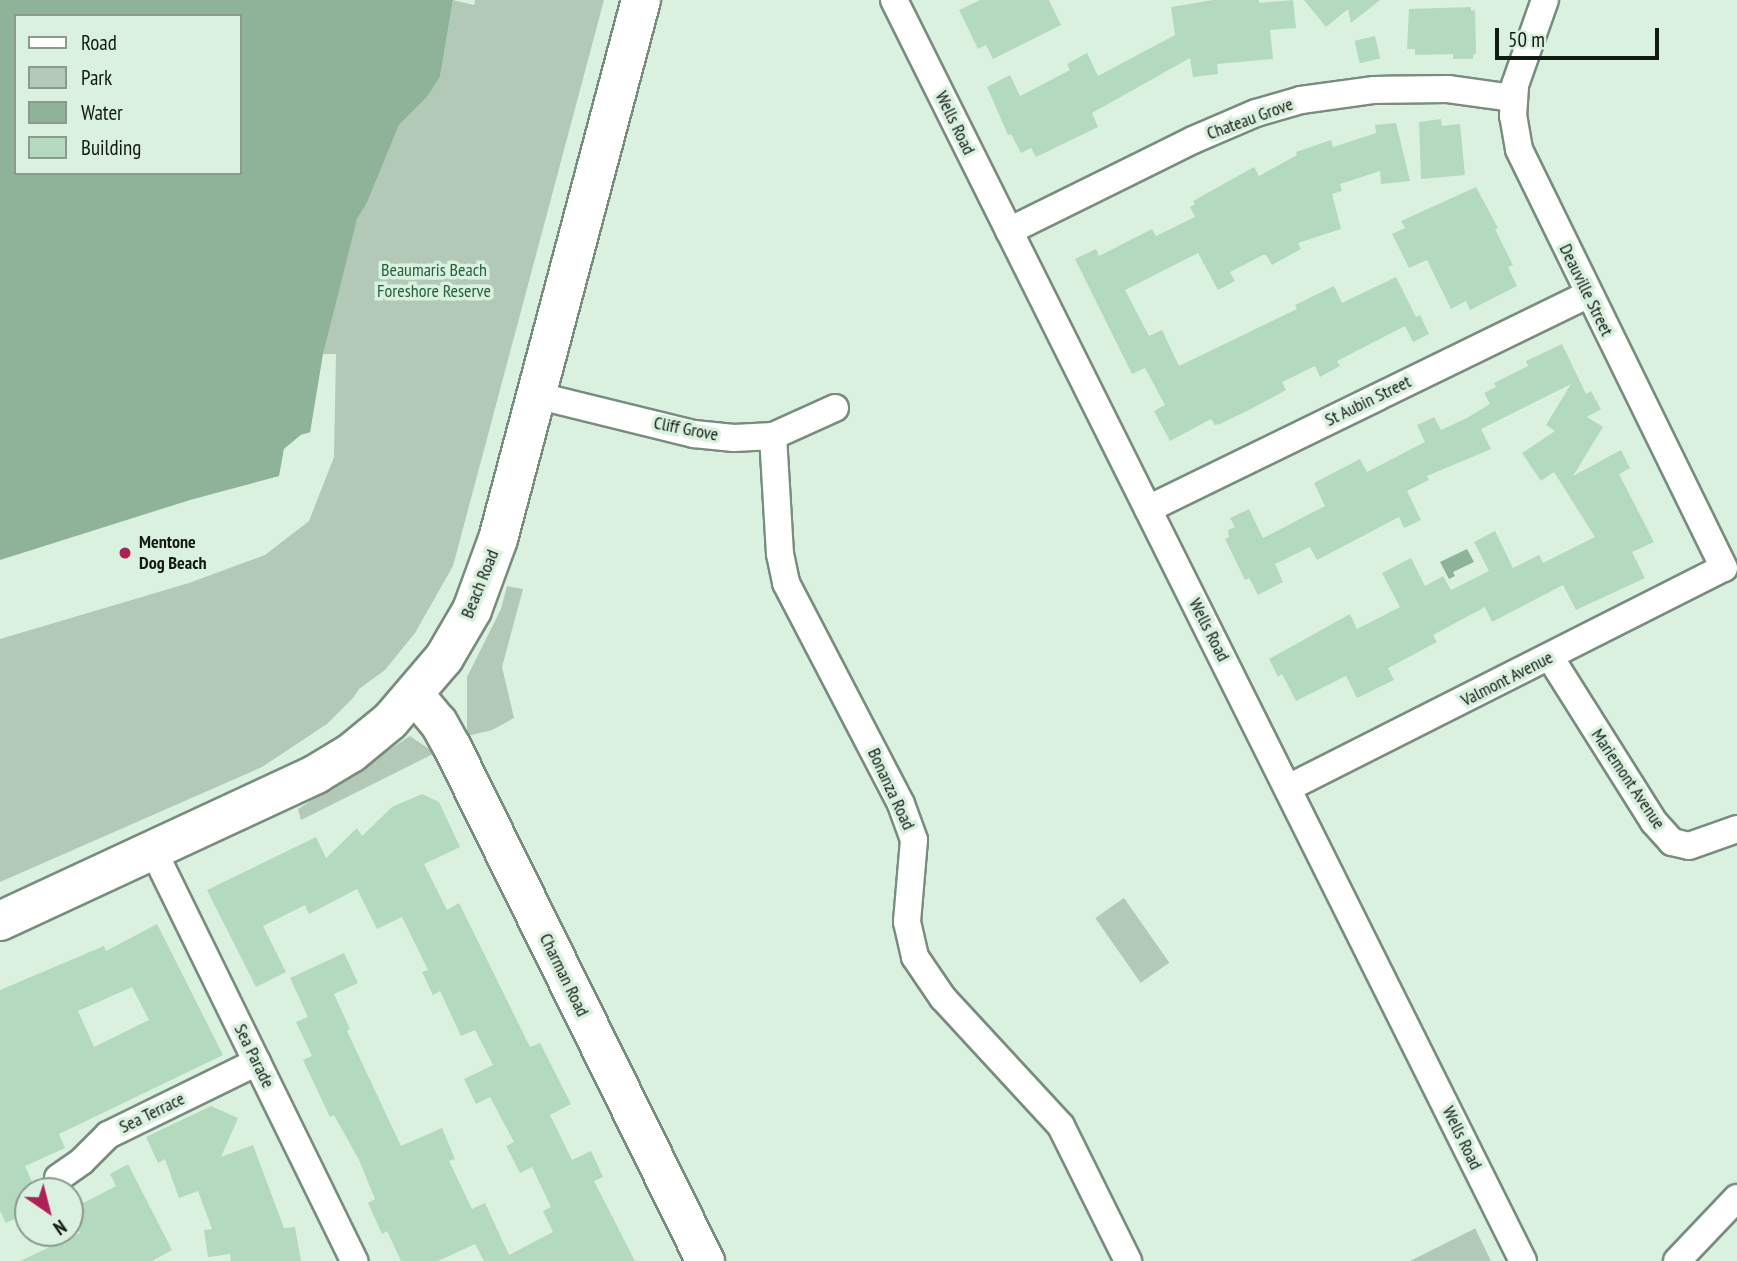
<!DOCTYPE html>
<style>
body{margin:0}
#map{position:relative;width:1737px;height:1261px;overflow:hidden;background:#daf1e0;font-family:"PT Sans Narrow",sans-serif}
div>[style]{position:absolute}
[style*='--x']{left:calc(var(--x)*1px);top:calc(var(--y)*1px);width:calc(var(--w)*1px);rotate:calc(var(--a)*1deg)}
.green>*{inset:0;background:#b2c9b8;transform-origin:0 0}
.water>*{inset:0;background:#8eb399}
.pier>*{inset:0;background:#daf1e0}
.building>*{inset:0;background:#b3dabe;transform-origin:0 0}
.roads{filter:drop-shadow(2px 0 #788d7e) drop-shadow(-2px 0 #788d7e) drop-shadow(0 2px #788d7e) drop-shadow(0 -2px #788d7e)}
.minor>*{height:26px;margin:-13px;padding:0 13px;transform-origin:13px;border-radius:13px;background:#fff}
.secondary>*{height:37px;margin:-18.5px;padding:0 18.5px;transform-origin:18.5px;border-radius:18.5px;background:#fff}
.primary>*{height:38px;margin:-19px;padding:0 19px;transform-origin:19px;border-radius:19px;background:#fff}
.dots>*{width:19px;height:19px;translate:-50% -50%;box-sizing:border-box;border:4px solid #daf1e0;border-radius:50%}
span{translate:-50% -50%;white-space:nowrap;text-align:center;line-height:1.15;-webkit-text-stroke:7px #daf1e0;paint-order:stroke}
.street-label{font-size:18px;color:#121a14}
.park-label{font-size:18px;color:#25603c}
.poi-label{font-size:18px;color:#121a14;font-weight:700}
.left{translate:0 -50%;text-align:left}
.legend{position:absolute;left:14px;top:14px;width:228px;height:161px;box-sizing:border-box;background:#daf1e0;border:2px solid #8a9b8e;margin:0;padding:9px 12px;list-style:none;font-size:21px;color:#121a14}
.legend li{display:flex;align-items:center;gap:14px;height:35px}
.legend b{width:35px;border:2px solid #8a9b8e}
.north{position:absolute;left:14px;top:1177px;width:70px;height:70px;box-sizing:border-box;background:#daf1e0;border:2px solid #8a9b8e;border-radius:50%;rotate:145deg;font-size:19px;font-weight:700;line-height:28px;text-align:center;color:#121a14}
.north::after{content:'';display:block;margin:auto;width:24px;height:32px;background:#af2057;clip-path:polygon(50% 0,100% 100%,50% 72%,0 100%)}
.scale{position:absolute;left:1495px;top:28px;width:164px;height:32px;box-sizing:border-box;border:4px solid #121a14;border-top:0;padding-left:9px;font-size:21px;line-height:24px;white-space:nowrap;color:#121a14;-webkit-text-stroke:5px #daf1e0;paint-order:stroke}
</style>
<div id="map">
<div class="green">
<div style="clip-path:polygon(453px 0,474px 5px,475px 0,604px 0,453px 566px,415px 633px,385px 670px,359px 689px,353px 698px,327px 724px,262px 767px,0 882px,0 639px,189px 583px,265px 555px,309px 521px,334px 457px,336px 354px,323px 354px,346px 253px,357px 219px,367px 203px,399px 125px,427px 97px,440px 77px)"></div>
<div style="clip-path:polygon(507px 586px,523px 589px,502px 667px,514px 718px,492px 730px,467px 736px,467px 677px,501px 609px)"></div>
<div style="clip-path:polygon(410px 736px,435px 753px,301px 820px,298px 809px)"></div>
<div style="left:1124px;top:898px;width:79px;height:35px;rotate:55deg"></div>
<div style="clip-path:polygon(1475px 1228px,1491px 1261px,1410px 1261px,1472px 1230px)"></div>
</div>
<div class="water">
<div style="clip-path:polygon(evenodd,0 0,453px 0,440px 77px,427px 97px,399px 125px,367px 203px,357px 219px,323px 354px,310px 433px,301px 435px,284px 449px,279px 476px,190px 500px,0 560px,0 0,16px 16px,240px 16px,240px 173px,16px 173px,16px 16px)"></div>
<div style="clip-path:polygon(1467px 549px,1474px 562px,1453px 572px,1455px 576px,1449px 579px,1440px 562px)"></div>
</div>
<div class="pier">
<div style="clip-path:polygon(314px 431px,312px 435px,303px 438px,287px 451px,280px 480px,284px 449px,301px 435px)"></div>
</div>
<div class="building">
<div style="clip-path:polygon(980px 0,1049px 0,1061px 25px,993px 59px,986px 45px,978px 49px,959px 10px)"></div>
<div style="clip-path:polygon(1213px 0,1259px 0,1259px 3px,1293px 0,1296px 28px,1270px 30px,1273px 59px,1217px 64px,1218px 74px,1193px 77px,1190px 58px,1092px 113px,1098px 127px,1036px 157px,1031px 148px,1021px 153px,1011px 134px,1008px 135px,987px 87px,1010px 75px,1020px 96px,1070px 70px,1067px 64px,1087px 53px,1098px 76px,1175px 35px,1171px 7px)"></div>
<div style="clip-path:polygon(1304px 0,1380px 0,1351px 23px,1348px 9px,1326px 27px)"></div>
<div style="clip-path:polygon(1471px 7px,1471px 11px,1475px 10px,1476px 54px,1473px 55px,1473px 59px,1453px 59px,1453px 54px,1415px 55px,1415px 49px,1407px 49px,1409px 9px)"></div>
<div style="left:1375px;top:36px;width:23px;height:21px;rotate:77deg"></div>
<div style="clip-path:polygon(1441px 119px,1442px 126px,1460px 124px,1465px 175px,1421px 179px,1419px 122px)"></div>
<div style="clip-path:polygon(1396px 123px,1410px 181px,1381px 184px,1380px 171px,1340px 184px,1342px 191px,1332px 194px,1341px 229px,1298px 243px,1301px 249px,1272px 265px,1266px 255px,1263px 255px,1230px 272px,1235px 281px,1218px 290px,1198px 253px,1125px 290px,1149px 336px,1162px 330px,1179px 366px,1297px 309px,1295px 305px,1334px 286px,1342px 303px,1396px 277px,1416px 317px,1420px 315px,1429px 334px,1413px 342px,1405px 326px,1337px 361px,1340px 366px,1320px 377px,1315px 366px,1282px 382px,1286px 390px,1251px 409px,1220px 424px,1215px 425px,1211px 419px,1170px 441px,1154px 411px,1165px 405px,1145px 368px,1132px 374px,1075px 259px,1096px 249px,1099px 256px,1152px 229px,1156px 236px,1195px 217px,1190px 207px,1195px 204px,1193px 201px,1254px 167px,1259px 176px,1297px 155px,1296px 152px,1331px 140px,1333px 147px,1376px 133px,1375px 125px)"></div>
<div style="clip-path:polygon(1476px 187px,1498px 228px,1495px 229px,1513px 265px,1508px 267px,1517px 286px,1470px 310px,1466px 301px,1451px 309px,1427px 260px,1409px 268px,1392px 234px,1405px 228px,1401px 221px)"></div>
<div style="clip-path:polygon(1562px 344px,1586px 394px,1591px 391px,1601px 409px,1587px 417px,1603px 427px,1573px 476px,1621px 450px,1630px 468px,1619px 474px,1654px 542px,1632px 552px,1645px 578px,1576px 610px,1563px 585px,1492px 622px,1485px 607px,1433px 635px,1437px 642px,1388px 668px,1394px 680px,1357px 698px,1346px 676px,1296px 701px,1282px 674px,1278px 677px,1269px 659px,1350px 614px,1357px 629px,1400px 607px,1382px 573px,1411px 558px,1425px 586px,1443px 576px,1451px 590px,1489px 571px,1474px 542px,1495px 531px,1513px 568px,1539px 555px,1543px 563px,1595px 537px,1554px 472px,1541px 481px,1522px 453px,1555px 431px,1546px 425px,1571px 384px,1481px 429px,1491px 449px,1427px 476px,1429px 480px,1407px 491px,1421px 520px,1404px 528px,1399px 517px,1317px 560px,1310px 547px,1275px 564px,1283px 582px,1258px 595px,1249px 578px,1245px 580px,1225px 539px,1229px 537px,1228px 530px,1235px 527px,1230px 518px,1249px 509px,1263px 538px,1325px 506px,1314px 483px,1360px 459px,1367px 472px,1425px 442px,1417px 425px,1434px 417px,1441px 430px,1467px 418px,1490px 404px,1484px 393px,1496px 387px,1494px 383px,1528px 366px,1526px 361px)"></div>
<div style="clip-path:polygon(422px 794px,439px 802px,460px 847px,424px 864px,447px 910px,459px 903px,530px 1047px,540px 1043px,571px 1104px,550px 1115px,572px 1160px,591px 1151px,603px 1177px,594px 1181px,635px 1261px,484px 1261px,475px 1244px,438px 1261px,401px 1261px,387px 1231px,382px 1234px,368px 1203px,375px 1199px,359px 1160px,334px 1115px,330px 1117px,303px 1060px,312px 1056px,296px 1022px,308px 1017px,290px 978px,344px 953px,358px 983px,334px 994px,350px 1029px,347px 1031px,401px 1146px,442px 1128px,455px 1159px,449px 1161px,472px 1209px,485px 1203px,509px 1255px,553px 1232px,543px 1211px,551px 1207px,532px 1167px,520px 1173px,506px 1146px,514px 1142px,490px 1097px,476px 1104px,464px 1079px,493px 1065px,475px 1030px,461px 1036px,440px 991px,433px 995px,422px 972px,428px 970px,402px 917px,377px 929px,357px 889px,309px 914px,305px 905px,263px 926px,286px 972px,256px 987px,207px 890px,316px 837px,326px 858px,357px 828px,362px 836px,392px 807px)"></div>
<div style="clip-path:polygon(evenodd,157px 924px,223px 1055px,59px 1134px,65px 1148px,25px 1166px,36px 1191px,28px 1191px,28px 1213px,6px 1223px,0 1211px,0 990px,104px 946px,106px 951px,157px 924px,132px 987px,149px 1020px,94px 1047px,78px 1011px,132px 987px)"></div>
<div style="clip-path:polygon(211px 1106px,238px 1118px,221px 1157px,253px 1145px,284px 1228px,295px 1227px,301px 1261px,231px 1261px,230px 1254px,208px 1257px,204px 1230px,212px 1229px,198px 1191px,179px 1198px,165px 1159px,158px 1163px,146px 1137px)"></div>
<div style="clip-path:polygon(128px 1164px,172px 1250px,152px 1261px,20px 1261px,80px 1233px,70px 1210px,116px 1186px,110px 1174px)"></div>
</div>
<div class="roads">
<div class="minor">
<div style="--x:894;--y:0;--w:1409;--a:63.49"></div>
<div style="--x:1009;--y:231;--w:205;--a:-26.3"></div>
<div style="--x:1193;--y:140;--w:69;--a:-23.2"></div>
<div style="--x:1256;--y:113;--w:47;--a:-16.1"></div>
<div style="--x:1301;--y:100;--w:74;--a:-7.8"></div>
<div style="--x:1374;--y:90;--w:74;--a:-0.8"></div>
<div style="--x:1448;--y:89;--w:66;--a:7.9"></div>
<div style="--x:535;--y:395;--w:164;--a:13.8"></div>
<div style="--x:694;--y:434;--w:40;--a:5.7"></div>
<div style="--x:734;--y:438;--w:39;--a:-3"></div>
<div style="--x:773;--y:436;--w:68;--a:-24.3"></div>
<div style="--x:773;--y:436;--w:118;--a:86.6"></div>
<div style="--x:780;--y:554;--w:30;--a:78"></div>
<div style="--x:786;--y:583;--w:249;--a:62.5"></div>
<div style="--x:901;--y:804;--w:38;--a:70"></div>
<div style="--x:914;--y:840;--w:82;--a:94.9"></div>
<div style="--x:907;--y:922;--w:36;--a:77"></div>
<div style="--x:915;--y:957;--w:50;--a:55.7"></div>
<div style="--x:943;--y:998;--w:174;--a:47.3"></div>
<div style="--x:1061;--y:1126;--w:151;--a:63.6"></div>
<div style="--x:1148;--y:509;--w:490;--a:-26"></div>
<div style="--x:1550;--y:657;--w:195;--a:57.8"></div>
<div style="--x:1654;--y:822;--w:27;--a:48"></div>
<div style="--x:1672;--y:842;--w:17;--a:13"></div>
<div style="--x:1689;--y:846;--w:51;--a:-19.5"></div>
<div style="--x:1288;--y:788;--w:488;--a:-26.8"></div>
<div style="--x:1724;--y:568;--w:466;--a:-116.1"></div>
<div style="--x:1519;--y:149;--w:34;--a:-100"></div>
<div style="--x:1513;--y:116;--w:31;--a:-86"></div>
<div style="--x:1515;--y:85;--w:90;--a:-70.6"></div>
<div style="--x:153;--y:850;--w:458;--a:63.9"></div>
<div style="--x:58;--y:1178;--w:29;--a:-35"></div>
<div style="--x:82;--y:1161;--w:37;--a:-45"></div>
<div style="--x:108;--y:1135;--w:166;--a:-26.1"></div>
<div style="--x:1677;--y:1261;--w:87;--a:-46.4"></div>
</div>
<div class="secondary">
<div style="--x:415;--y:695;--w:35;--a:50"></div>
<div style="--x:438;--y:722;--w:29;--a:61"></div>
<div style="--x:452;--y:747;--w:573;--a:63.79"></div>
</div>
<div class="primary">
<div style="--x:0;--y:921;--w:349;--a:-24.9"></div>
<div style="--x:316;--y:774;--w:41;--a:-31"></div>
<div style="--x:351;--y:753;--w:50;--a:-39.4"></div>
<div style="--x:390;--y:721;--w:83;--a:-49.4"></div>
<div style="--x:444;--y:658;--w:56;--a:-59.7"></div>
<div style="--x:472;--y:610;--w:76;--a:-69.9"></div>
<div style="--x:498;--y:539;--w:558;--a:-75.14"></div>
</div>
</div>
<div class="dots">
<div style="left:125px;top:553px;background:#af2057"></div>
</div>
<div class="street-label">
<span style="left:1250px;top:119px;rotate:-20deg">Chateau Grove</span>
<span style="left:955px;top:123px;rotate:64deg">Wells Road</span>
<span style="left:1586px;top:290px;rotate:64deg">Deauville Street</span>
<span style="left:1368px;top:401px;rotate:-26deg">St Aubin Street</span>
<span style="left:686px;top:429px;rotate:11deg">Cliff Grove</span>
<span style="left:480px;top:584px;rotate:-68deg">Beach Road</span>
<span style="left:1209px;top:630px;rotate:63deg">Wells Road</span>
<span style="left:1507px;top:679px;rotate:-27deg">Valmont Avenue</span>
<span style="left:1628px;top:779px;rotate:56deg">Mariemont Avenue</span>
<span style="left:891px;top:789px;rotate:65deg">Bonanza Road</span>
<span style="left:564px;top:975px;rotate:64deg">Charman Road</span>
<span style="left:254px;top:1056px;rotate:64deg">Sea Parade</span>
<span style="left:152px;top:1113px;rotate:-26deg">Sea Terrace</span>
<span style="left:1462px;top:1138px;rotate:64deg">Wells Road</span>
</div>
<div class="park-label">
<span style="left:434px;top:281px">Beaumaris Beach<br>Foreshore Reserve</span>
</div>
<div class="poi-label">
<span class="left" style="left:139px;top:553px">Mentone<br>Dog Beach</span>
</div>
<ul class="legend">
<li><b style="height:9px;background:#fff"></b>Road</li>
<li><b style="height:19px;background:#b2c9b8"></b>Park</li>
<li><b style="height:19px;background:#8eb399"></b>Water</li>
<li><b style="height:19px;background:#b3dabe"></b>Building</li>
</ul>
<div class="north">N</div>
<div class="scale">50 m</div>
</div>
